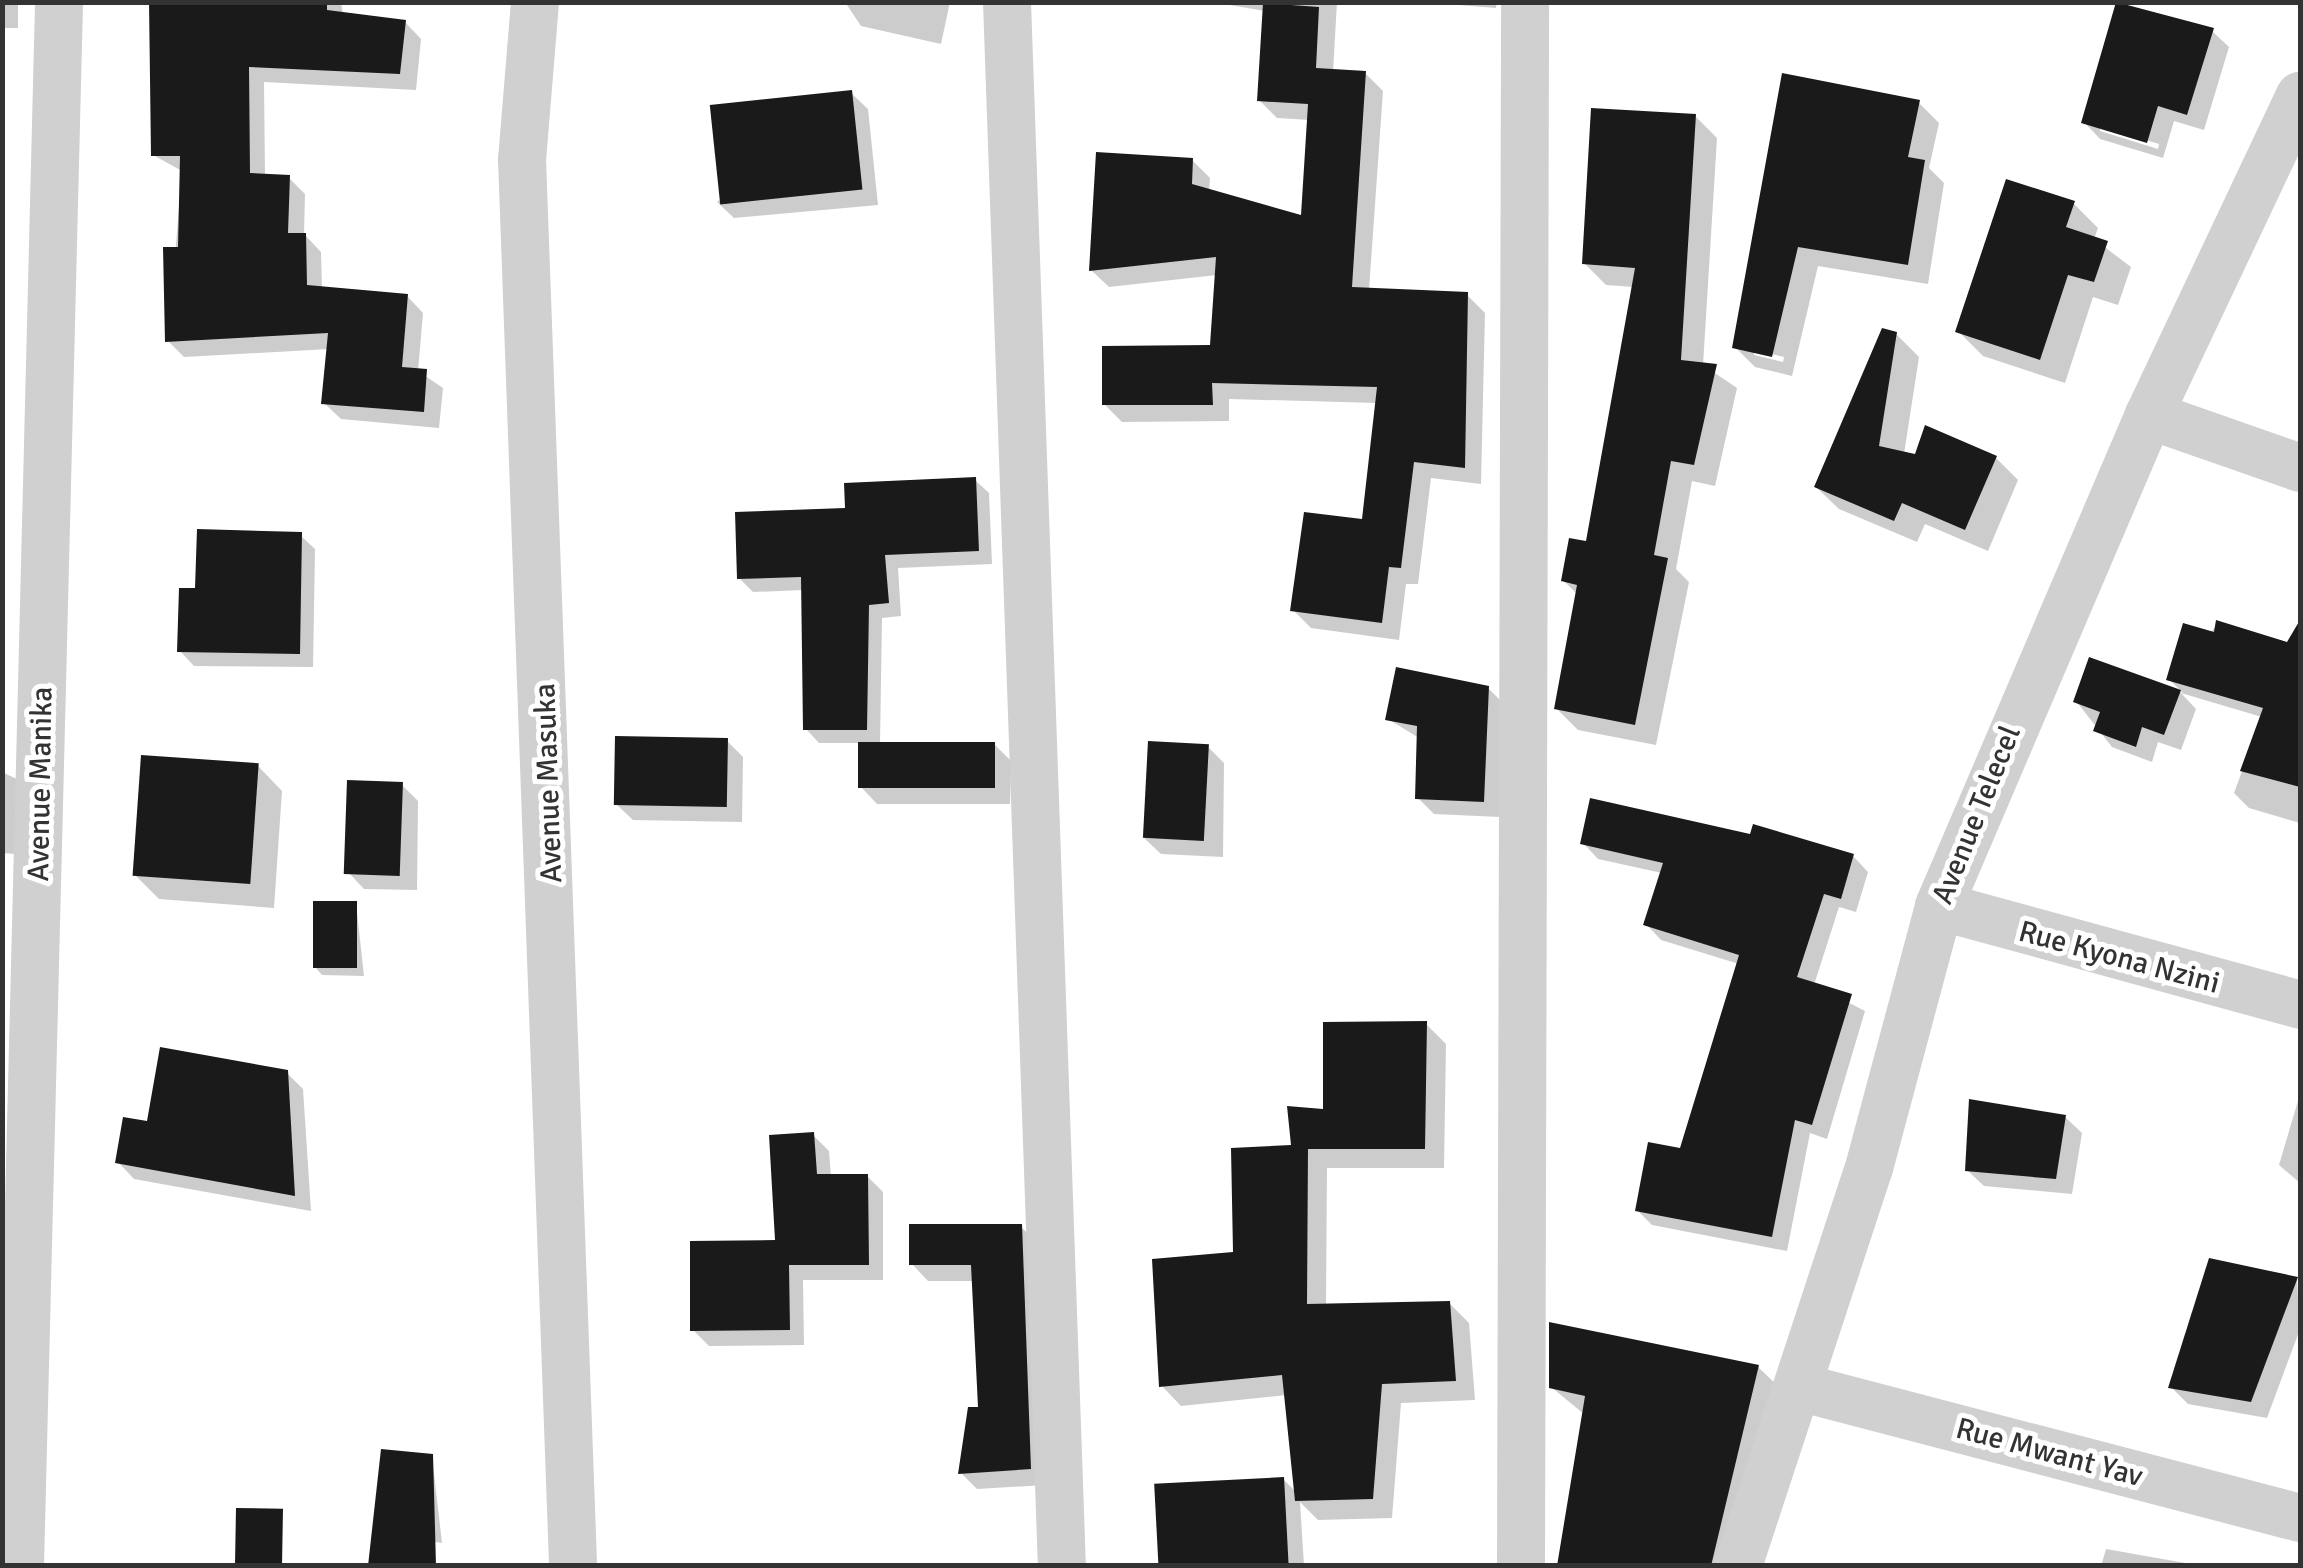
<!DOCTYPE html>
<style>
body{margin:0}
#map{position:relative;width:2303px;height:1568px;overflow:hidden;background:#fff;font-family:Signika,sans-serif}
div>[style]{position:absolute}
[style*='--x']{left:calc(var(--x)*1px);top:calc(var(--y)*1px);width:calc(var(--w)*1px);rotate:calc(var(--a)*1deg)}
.shadow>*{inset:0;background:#0003;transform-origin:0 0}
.building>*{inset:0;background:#1a1a1a;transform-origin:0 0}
.minor>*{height:48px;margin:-24px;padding:0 24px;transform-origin:24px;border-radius:24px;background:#d0d0d0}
span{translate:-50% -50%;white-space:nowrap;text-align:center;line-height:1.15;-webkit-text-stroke:10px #fff;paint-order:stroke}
.street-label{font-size:30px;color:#333}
.frame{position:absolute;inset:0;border:5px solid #333;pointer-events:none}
</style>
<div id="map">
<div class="shadow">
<div style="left:2px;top:2px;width:16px;height:26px"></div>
<div style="clip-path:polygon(151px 2px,341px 2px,343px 15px,405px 22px,421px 39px,416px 90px,264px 82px,265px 176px,288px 177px,305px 194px,304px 234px,321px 252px,322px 289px,407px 296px,423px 313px,418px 371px,443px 388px,439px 428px,341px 419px,324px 403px,329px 349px,184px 357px,168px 341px,182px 171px,153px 155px)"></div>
<div style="clip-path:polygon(845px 2px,950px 2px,941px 44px,861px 26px)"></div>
<div style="clip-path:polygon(1212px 2px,1337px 2px,1333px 72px,1365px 73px,1383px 91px,1369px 290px,1467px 295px,1485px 313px,1481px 484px,1431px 478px,1418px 584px,1406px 584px,1399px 640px,1311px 628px,1293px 610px,1364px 522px,1378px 403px,1229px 399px,1229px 421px,1122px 422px,1104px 404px,1213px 348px,1217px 275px,1109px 287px,1091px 270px,1192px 160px,1210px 178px,1209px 192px,1303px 218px,1310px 120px,1277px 118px,1259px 100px,1265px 11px)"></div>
<div style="clip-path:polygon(1420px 2px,1497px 2px,1496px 8px)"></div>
<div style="clip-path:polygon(evenodd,2119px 3px,2212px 31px,2229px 47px,2204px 130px,2174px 121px,2163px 158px,2100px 139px,2084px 122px,2119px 3px,2100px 126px,2159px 144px,2158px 149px,2100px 131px,2100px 126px)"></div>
<div style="clip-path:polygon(evenodd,1784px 76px,1918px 102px,1939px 123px,1929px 168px,1944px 183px,1928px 284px,1818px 266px,1792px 376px,1755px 367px,1735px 347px,1784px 76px,1754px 350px,1784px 357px,1783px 362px,1754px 355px,1754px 350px)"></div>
<div style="clip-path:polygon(851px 93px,868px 109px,878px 205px,734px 218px,717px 202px)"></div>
<div style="clip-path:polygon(1695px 116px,1717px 138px,1703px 365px,1737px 388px,1715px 486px,1692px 481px,1676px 569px,1689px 582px,1656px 745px,1578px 730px,1556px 708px,1578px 595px,1564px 581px,1588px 544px,1634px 287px,1606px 285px,1584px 263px)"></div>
<div style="clip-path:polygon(2074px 204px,2098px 228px,2094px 239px,2131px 267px,2118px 305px,2093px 297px,2065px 383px,1983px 356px,1958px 331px)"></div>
<div style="clip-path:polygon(1896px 334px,1919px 357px,1904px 454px,1996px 458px,2018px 480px,1988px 551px,1925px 524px,1917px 542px,1839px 509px,1816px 487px)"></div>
<div style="clip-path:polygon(975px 480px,989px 493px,992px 564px,898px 568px,901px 616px,882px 618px,880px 744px,994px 744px,1011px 761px,1010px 804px,877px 804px,861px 787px,860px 743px,819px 743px,806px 729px,804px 590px,753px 592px,739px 578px,848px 510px)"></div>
<div style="clip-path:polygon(300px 535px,315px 549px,313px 667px,194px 666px,180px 651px)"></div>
<div style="clip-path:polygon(2218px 624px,2300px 649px,2300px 823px,2249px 808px,2234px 793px,2262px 717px,2181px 693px,2196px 709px,2181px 750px,2158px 742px,2152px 762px,2112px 747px,2076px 701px,2090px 661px,2183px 693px,2169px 679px)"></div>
<div style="clip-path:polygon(1488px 688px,1505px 705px,1500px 817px,1434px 814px,1418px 798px,1419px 738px,1388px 719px)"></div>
<div style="clip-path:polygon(727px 741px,743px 757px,742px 822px,633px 820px,616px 804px)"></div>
<div style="clip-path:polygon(1208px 747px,1224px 763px,1223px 857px,1161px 854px,1144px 838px)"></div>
<div style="clip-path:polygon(258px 766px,282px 791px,274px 908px,159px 899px,135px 875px)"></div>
<div style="clip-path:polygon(2px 772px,19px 780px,16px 854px,2px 853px)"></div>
<div style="clip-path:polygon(402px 785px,418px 801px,417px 890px,364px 889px,348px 872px)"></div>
<div style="clip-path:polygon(1583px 843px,1853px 856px,1868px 872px,1856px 912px,1839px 907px,1814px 985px,1865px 1011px,1827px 1139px,1810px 1133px,1787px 1251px,1652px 1225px,1637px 1210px,1681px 1150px,1739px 964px,1661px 940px,1646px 924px,1662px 873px,1598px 859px)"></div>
<div style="clip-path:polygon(356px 903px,364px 976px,322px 975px,315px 967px)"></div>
<div style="clip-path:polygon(1426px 1024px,1446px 1044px,1444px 1168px,1327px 1168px,1326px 1306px,1449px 1303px,1469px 1323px,1475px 1400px,1401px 1403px,1392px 1518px,1318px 1520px,1300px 1502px,1304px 1566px,1164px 1566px,1283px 1479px,1297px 1493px,1287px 1395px,1181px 1406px,1162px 1386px,1293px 1148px)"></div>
<div style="clip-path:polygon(286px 1072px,303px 1089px,311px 1211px,134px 1179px,118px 1162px,149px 1124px)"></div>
<div style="clip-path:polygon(2300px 1094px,2300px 1183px,2279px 1165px)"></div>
<div style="clip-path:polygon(2065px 1117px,2082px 1133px,2072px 1194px,1984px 1186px,1967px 1170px)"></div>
<div style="clip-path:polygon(813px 1135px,829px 1151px,831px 1177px,867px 1176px,883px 1192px,883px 1280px,803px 1280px,804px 1345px,709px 1346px,693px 1330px,778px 1242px)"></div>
<div style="clip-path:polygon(1021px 1227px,1038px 1243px,1046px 1485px,977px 1489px,961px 1473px,980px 1410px,974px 1281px,928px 1281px,912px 1264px)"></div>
<div style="clip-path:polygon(2297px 1279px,2300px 1329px,2267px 1418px,2188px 1404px,2171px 1387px)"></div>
<div style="clip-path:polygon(1758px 1367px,1783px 1391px,1742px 1566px,1560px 1566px,1584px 1414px,1551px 1387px)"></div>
<div style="clip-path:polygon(432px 1456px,442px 1543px,382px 1534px)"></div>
<div style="clip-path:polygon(2106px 1549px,2191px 1564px,2192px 1566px,2101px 1566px)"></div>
</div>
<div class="building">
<div style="clip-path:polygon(149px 2px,327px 2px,327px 10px,406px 20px,400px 74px,249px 67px,250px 173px,290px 175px,288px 233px,306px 233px,307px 285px,408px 294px,402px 367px,427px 369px,424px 412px,321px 404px,328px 333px,165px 342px,163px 247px,178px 247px,180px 156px,151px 156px)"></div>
<div style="clip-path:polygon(2116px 2px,2214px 28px,2187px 115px,2158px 106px,2147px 143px,2081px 123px)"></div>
<div style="clip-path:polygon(1263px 3px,1319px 7px,1316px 68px,1366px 71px,1352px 287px,1468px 292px,1465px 468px,1414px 462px,1401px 568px,1389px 567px,1382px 623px,1290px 611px,1304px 512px,1362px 519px,1377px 387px,1212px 383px,1213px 405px,1102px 405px,1102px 346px,1210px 345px,1216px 257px,1089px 271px,1096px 152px,1193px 158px,1192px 184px,1301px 215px,1308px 104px,1257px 101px)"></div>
<div style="clip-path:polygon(1782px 73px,1920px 100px,1908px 157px,1925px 160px,1908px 265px,1798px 247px,1772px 357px,1732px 348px)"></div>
<div style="left:852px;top:90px;width:100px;height:143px;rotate:84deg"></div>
<div style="clip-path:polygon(1591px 108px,1696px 114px,1681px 360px,1717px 364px,1694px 465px,1671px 461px,1654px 555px,1668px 558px,1635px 725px,1554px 709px,1577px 585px,1561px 581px,1569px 538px,1586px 541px,1635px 268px,1582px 264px)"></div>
<div style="clip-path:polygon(2006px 179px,2075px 201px,2066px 227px,2108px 241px,2094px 282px,2068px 275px,2040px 360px,1955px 332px)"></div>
<div style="clip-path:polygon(1882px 328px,1897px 332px,1879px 446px,1915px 454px,1925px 425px,1997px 456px,1965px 530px,1902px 503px,1894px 521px,1814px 487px)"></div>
<div style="clip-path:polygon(976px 477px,979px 551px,885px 555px,889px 603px,869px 605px,867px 730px,803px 730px,801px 577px,737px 579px,735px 512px,845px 508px,844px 483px)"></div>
<div style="clip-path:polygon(197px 529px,302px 532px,300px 654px,177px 652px,179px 588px,195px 588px)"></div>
<div style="clip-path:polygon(2216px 620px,2287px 642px,2300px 620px,2300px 787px,2240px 771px,2263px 708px,2166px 680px,2183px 623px,2214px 632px)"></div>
<div style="clip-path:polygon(2089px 657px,2181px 690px,2164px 735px,2142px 727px,2136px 747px,2093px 731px,2100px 712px,2073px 702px)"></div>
<div style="clip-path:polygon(1396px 667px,1489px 686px,1484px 802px,1415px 799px,1417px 726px,1385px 720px)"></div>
<div style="left:615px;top:736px;width:113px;height:69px;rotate:1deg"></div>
<div style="left:1148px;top:741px;width:61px;height:97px;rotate:3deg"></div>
<div style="left:858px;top:742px;width:137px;height:46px"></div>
<div style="left:141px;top:755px;width:118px;height:121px;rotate:4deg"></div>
<div style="left:347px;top:780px;width:56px;height:94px;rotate:2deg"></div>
<div style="clip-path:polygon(1590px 798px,1750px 834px,1753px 824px,1854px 854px,1841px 899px,1824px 894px,1797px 977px,1852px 994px,1812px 1125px,1795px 1120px,1772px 1237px,1635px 1211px,1648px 1142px,1680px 1148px,1739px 955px,1643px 925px,1663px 863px,1580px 844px)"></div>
<div style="left:313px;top:901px;width:44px;height:67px"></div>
<div style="clip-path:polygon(1427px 1021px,1425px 1149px,1308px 1149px,1307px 1304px,1450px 1301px,1456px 1381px,1382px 1384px,1373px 1499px,1295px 1501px,1282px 1375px,1159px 1387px,1152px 1259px,1233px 1252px,1231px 1148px,1291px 1145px,1287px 1106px,1323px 1109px,1323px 1022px)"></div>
<div style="clip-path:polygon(160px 1047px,288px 1070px,295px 1196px,115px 1163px,123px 1117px,147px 1121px)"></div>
<div style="clip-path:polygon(1969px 1099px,2066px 1115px,2056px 1179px,1965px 1171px)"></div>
<div style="clip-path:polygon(814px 1132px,817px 1174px,868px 1174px,869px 1265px,789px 1265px,790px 1330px,690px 1331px,690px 1241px,775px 1240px,769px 1135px)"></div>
<div style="clip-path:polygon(909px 1224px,1022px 1224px,1031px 1469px,958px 1474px,968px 1407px,978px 1407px,971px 1265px,909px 1265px)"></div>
<div style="clip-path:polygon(2209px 1258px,2298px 1277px,2251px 1402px,2168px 1388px)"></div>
<div style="clip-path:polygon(1549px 1322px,1759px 1365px,1711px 1566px,1557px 1566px,1585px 1396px,1549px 1388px)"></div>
<div style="clip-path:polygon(381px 1449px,433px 1454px,436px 1566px,368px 1566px)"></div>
<div style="left:1284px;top:1477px;width:89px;height:130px;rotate:87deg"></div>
<div style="left:236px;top:1508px;width:47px;height:58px;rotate:1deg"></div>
</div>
<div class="minor">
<div style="--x:535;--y:2;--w:158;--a:94.7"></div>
<div style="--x:522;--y:159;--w:1408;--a:87.92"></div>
<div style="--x:1007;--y:2;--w:1565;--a:87.99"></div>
<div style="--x:2149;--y:415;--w:160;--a:19.3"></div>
<div style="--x:1939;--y:906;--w:374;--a:15.3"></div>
<div style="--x:1799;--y:1387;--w:518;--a:14.65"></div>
<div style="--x:20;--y:1566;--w:1564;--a:-88.57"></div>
<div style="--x:1521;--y:1566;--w:1564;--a:-89.85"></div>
<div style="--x:1738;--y:1566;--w:419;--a:-71.8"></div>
<div style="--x:1869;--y:1168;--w:271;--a:-75"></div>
<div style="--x:1939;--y:906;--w:534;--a:-66.84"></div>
<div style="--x:2149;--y:415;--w:353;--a:-64.7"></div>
</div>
<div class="street-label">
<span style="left:549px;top:783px;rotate:-92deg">Avenue Masuka</span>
<span style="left:41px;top:784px;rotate:-89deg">Avenue Manika</span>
<span style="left:1977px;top:815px;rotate:-68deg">Avenue Telecel</span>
<span style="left:2119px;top:958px;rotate:15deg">Rue Kyona Nzini</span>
<span style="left:2049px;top:1453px;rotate:15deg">Rue Mwant Yav</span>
</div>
<div class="frame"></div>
</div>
